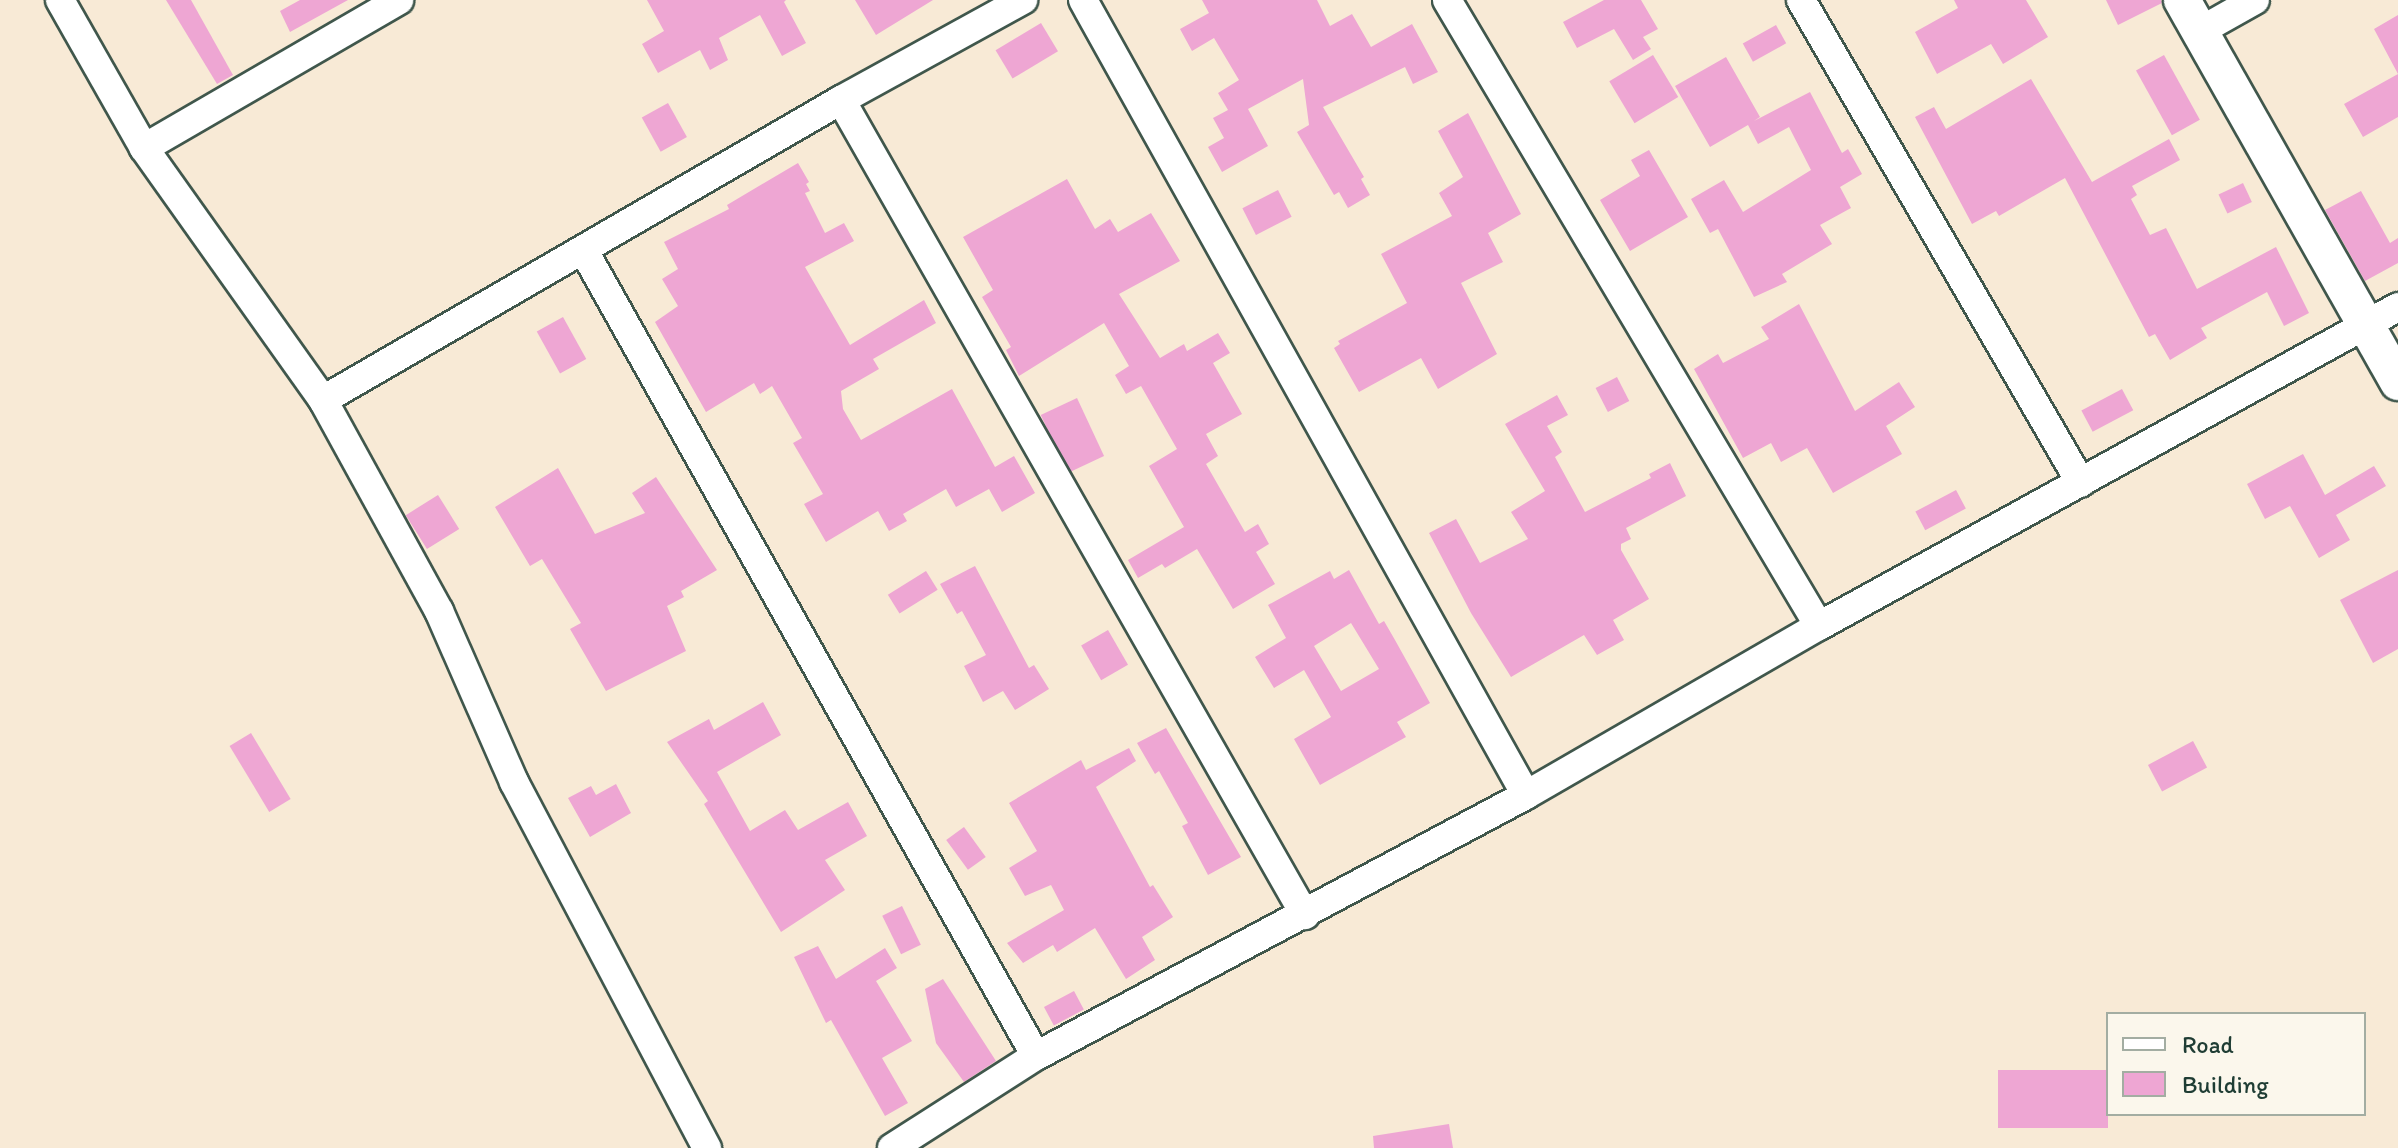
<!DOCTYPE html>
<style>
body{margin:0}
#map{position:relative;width:2398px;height:1148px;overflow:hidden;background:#f8ead6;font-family:Itim,sans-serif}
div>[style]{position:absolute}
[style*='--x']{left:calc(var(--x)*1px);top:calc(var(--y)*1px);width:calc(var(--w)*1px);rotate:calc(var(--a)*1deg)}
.building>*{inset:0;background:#eea6d3;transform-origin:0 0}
.roads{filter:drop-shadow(2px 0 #40574c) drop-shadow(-2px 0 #40574c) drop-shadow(0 2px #40574c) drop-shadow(0 -2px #40574c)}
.minor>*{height:28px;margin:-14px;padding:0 14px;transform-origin:14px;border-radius:14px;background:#fff}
.tertiary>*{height:36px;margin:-18px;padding:0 18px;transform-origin:18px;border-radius:18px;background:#fff}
span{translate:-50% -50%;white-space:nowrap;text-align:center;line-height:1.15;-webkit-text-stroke:8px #fbf7ec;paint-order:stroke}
.legend{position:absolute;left:2106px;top:1012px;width:260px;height:104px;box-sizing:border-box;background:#fbf7ec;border:2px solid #a3ada2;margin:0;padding:10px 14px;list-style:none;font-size:24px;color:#1f3d34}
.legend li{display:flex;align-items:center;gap:16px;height:40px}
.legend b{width:40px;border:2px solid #a3ada2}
</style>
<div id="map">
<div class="building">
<div style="clip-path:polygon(166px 0,191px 0,233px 75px,217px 84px)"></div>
<div style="clip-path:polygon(300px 0,348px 0,290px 32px,280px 11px)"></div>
<div style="clip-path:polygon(647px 0,786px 0,784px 2px,806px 43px,782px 56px,760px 15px,719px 38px,728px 60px,710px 70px,700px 50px,658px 73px,642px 44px,664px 31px)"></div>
<div style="clip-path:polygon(855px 0,933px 0,876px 35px)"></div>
<div style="clip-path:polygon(1202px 0,1317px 0,1330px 26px,1352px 14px,1371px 47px,1412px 24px,1438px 72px,1413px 84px,1405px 67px,1323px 107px,1364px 177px,1361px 179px,1370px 195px,1348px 208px,1339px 192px,1334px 195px,1297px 132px,1309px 125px,1303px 79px,1248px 109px,1268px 146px,1222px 172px,1208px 147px,1224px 138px,1213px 118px,1228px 110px,1218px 93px,1239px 80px,1214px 38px,1192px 51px,1180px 29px,1209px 13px)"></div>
<div style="clip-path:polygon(1604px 0,1641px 0,1658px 29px,1643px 37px,1651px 49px,1633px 60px,1614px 29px,1577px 48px,1563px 22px)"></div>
<div style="clip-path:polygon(1954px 0,2026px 0,2048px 37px,2003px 64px,1991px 44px,1937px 74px,1915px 32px,1958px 8px)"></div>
<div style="clip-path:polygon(2106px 0,2161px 0,2162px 3px,2118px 25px)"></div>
<div style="clip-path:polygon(2398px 15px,2398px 117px,2363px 137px,2344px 104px,2398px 74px,2374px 29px)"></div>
<div style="left:1041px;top:23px;width:33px;height:53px;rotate:59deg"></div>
<div style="left:1776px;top:25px;width:21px;height:38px;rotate:61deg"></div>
<div style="left:1653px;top:55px;width:49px;height:51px;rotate:59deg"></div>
<div style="left:2164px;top:55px;width:74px;height:32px;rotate:61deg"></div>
<div style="clip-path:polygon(1726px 57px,1760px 117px,1754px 121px,1810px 92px,1842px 153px,1848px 149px,1862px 174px,1840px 187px,1851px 208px,1820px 225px,1832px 244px,1782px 274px,1787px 282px,1754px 297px,1718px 229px,1710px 233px,1691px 199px,1724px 180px,1743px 212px,1811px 170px,1789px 127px,1758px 144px,1748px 125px,1710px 147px,1675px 86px)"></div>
<div style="clip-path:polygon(2031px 79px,2092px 182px,2169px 139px,2180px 160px,2132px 186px,2137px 195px,2131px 199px,2150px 235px,2166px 228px,2197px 289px,2276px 247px,2309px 313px,2284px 326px,2267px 292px,2201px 328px,2207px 338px,2170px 360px,2155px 334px,2149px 337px,2065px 178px,1999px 216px,1996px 211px,1972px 224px,1915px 117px,1934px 107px,1946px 129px)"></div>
<div style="left:668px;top:103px;width:39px;height:30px;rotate:61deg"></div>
<div style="clip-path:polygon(1468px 113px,1521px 214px,1488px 233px,1503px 262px,1461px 283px,1497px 354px,1438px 389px,1421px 358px,1359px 392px,1334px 348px,1340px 344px,1338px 341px,1407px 303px,1381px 254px,1452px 216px,1439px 193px,1463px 177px,1438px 131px)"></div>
<div style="clip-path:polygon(1649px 150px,1688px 217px,1630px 251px,1600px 200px,1640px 176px,1631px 160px)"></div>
<div style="clip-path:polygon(798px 163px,809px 182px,806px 184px,810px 191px,805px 193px,825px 233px,844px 223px,854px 241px,805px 267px,850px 345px,924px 300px,936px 323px,873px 359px,879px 369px,841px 391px,843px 409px,861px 440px,952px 389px,995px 467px,1014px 456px,1035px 493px,1002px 512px,989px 489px,956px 507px,946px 489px,903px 514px,907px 521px,889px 531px,878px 511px,826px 542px,804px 504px,823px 494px,793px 443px,802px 438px,772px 386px,760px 394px,754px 383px,706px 412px,655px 322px,678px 306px,662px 279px,678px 269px,664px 242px,729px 209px,727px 205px)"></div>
<div style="clip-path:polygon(1067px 179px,1095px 229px,1110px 219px,1118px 232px,1151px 213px,1180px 261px,1119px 294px,1160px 358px,1184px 344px,1187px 351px,1218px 333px,1230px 353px,1213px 363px,1242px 414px,1206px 434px,1218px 456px,1206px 464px,1245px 532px,1258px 524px,1269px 544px,1256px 552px,1275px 584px,1233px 609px,1197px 549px,1165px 568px,1162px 564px,1138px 578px,1128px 560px,1184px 527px,1149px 466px,1177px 449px,1141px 386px,1126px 394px,1115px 375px,1129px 366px,1104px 323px,1019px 376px,1006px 350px,1011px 347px,982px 297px,993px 290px,963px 237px)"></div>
<div style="left:2243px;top:183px;width:21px;height:27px;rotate:65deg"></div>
<div style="left:1278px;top:190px;width:30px;height:40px;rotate:63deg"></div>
<div style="clip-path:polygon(2361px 191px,2390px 243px,2398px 238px,2398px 263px,2365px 281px,2325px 210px)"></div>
<div style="clip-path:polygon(1799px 304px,1855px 411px,1899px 382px,1915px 407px,1886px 426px,1902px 454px,1833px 493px,1807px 448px,1781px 462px,1771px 443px,1743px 458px,1694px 369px,1718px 354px,1723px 363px,1769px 339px,1761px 327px)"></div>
<div style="left:563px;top:317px;width:48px;height:30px;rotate:61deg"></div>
<div style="left:1617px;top:377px;width:27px;height:24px;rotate:63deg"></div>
<div style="left:2122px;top:389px;width:24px;height:46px;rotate:62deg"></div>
<div style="clip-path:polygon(1557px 395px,1568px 415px,1547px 426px,1562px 452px,1555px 457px,1585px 512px,1651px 478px,1649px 474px,1670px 463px,1686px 496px,1626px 528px,1631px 539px,1621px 544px,1621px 550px,1649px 599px,1613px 620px,1624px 640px,1597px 655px,1584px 635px,1511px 677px,1471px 613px,1429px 533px,1456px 519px,1480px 563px,1528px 539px,1511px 512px,1545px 491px,1505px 424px)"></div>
<div style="left:1077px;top:398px;width:64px;height:40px;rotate:65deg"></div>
<div style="clip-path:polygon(2303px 454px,2325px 495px,2374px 466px,2386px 486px,2336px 515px,2350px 540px,2319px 558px,2290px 506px,2265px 519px,2247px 484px)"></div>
<div style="clip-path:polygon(558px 468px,595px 534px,645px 513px,632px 493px,656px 477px,717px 570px,681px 591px,684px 597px,667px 606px,686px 651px,606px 691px,570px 629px,581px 623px,542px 559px,530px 566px,495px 507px)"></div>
<div style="left:1956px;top:490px;width:21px;height:46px;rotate:62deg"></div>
<div style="left:438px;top:495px;width:40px;height:38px;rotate:58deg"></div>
<div style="clip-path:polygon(975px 566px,1029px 668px,1034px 665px,1049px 689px,1015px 710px,1003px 691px,983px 702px,964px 666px,986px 655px,962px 611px,957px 614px,940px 584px)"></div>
<div style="clip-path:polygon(evenodd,1349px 570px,1379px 624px,1384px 621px,1395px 640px,1430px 703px,1397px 722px,1406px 737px,1320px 785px,1294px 739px,1331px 717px,1304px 670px,1274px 688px,1255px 657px,1286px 638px,1268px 605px,1330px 571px,1334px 579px,1349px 570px,1351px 623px,1379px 669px,1341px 691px,1314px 646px,1351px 623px)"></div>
<div style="clip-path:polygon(2398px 570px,2398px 649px,2373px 663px,2340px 600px)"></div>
<div style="left:926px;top:571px;width:22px;height:45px;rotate:58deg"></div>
<div style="left:1108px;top:630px;width:40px;height:31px;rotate:60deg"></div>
<div style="clip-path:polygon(763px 702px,781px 735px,717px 772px,750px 831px,785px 810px,798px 830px,848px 802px,867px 836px,825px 860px,845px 890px,781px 932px,704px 804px,708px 801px,667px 742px,709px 719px,714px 730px)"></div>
<div style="clip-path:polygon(1166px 728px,1241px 857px,1208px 875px,1182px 826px,1188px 823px,1159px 771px,1155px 774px,1137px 743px)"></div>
<div style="left:251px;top:733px;width:77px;height:25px;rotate:59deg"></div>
<div style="left:2193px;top:741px;width:30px;height:51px;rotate:62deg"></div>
<div style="clip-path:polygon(1129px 748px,1136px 761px,1096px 787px,1150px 887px,1153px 885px,1173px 917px,1142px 937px,1155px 960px,1126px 979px,1095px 928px,1057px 952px,1053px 945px,1023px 963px,1007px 943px,1064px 910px,1051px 885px,1025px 896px,1009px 868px,1037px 851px,1009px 803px,1081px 760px,1086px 770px)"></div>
<div style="clip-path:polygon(616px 784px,631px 813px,590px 837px,568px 798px,591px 786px,596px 795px)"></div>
<div style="left:964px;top:827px;width:37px;height:22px;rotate:54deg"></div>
<div style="left:902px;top:906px;width:43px;height:22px;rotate:64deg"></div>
<div style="clip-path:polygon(818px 946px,836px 979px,885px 948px,897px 968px,876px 981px,912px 1041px,882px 1058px,908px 1103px,885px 1116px,831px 1020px,826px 1023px,794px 957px)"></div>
<div style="clip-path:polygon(943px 979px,996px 1061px,964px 1082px,936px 1043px,925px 989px)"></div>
<div style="left:1074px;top:991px;width:21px;height:34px;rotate:62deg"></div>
<div style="left:2108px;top:1070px;width:58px;height:110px;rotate:90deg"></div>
<div style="clip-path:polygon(1449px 1124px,1453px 1148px,1374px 1148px,1373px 1136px)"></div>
</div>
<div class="roads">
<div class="minor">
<div style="--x:60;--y:0;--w:170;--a:60.4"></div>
<div style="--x:144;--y:148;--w:309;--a:54.6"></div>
<div style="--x:323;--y:400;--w:241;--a:61.2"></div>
<div style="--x:439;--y:611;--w:187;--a:66.3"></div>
<div style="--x:514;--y:782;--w:414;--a:62.2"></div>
<div style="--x:1083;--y:0;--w:910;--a:60.87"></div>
<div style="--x:1447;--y:0;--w:728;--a:59.28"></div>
<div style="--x:1801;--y:0;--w:558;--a:59.9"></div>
<div style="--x:2200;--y:31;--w:63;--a:-29.4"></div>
<div style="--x:841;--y:100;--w:938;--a:60.35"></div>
<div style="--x:144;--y:148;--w:295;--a:-30.1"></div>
<div style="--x:584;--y:251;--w:923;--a:60.69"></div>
<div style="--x:323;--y:400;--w:599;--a:-30.08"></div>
<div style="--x:841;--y:100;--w:208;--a:-28.8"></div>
<div style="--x:892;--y:1148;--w:171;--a:-32.6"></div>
<div style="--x:1036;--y:1056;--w:555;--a:-28.04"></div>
<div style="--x:1526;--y:795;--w:338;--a:-30"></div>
<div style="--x:1819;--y:626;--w:661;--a:-28.85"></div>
</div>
<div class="tertiary">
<div style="--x:2182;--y:0;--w:439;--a:60.5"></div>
</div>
</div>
<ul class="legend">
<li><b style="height:10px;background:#fff"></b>Road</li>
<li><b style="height:22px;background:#eea6d3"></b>Building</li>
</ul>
</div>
